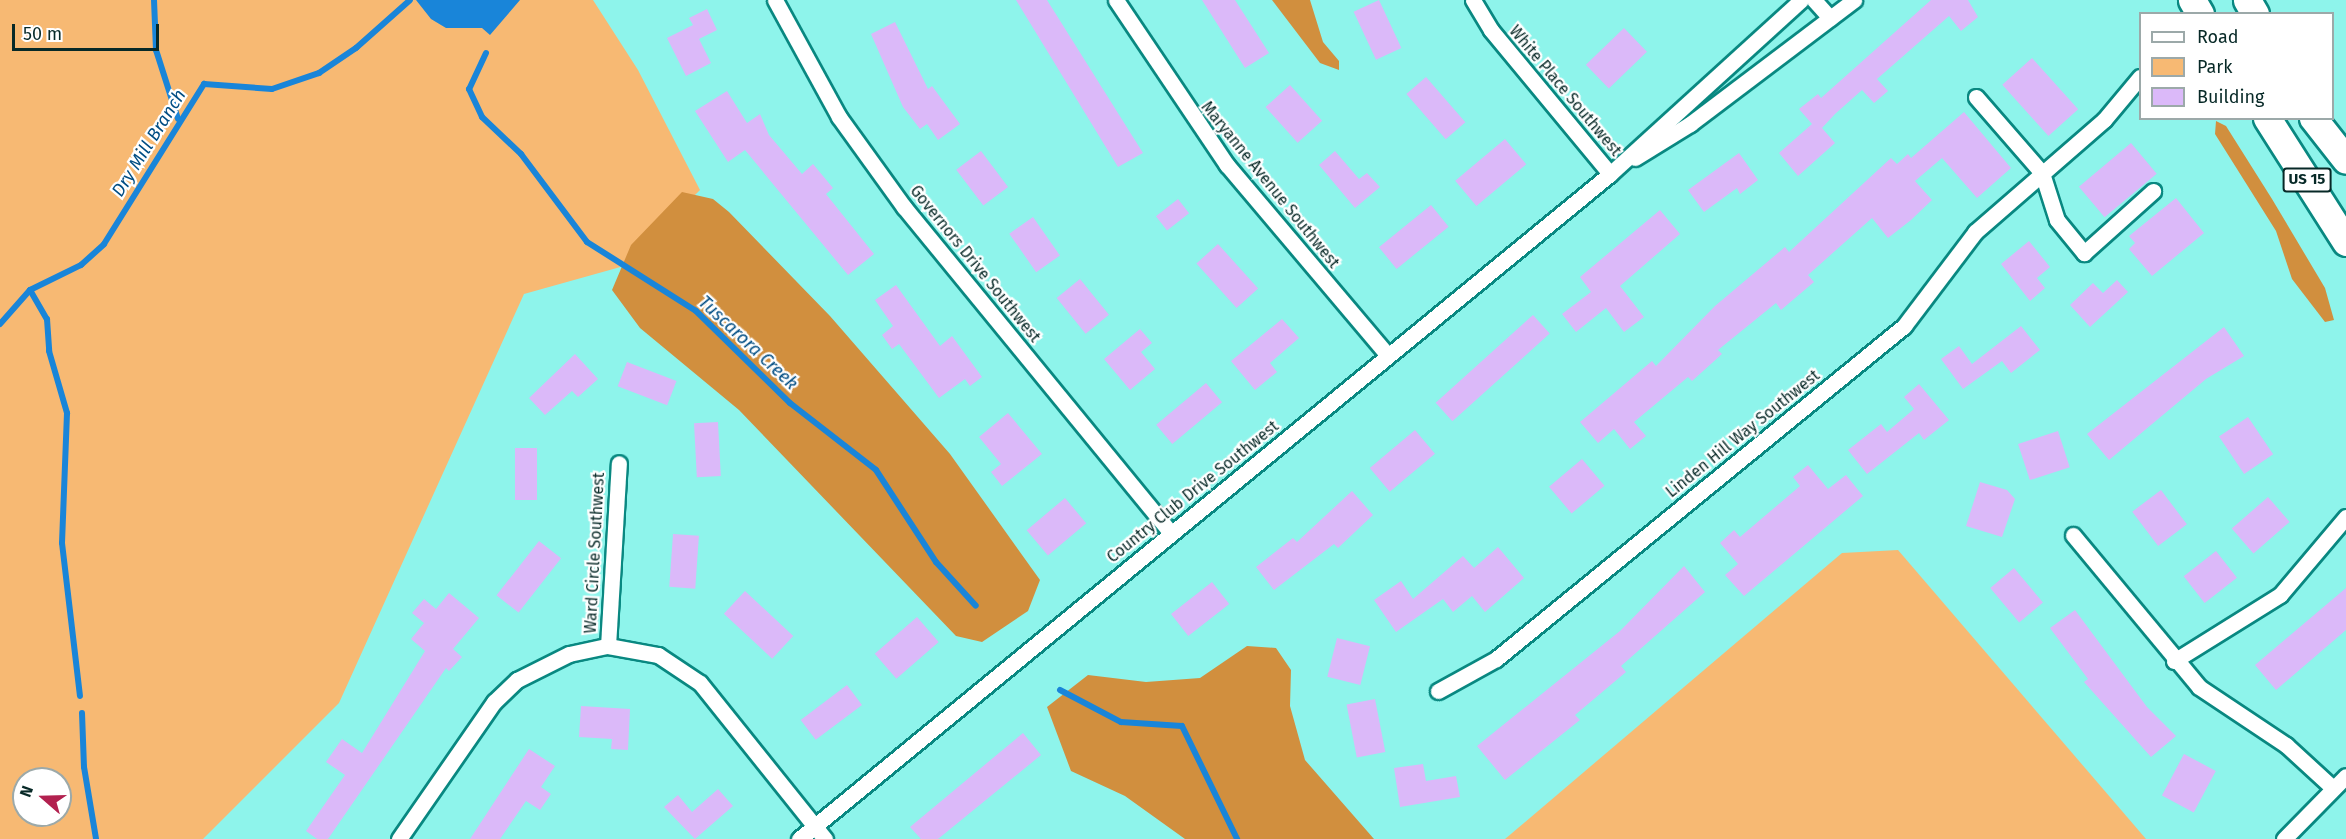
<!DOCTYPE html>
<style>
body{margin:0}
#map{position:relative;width:2346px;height:839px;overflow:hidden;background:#8ef4eb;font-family:"Fira Sans",sans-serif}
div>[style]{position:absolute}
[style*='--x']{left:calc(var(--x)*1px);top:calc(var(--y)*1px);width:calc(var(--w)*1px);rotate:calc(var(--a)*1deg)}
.green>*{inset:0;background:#f7b973}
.forest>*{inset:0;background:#d18f3e}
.water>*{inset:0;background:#1985d9}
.stream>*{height:6px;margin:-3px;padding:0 3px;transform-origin:3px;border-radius:3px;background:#1985d9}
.building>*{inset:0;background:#dbb9f9;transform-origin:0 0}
.roads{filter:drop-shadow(2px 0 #098881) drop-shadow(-2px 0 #098881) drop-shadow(0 2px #098881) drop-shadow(0 -2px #098881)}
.street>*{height:15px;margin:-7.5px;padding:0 7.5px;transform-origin:7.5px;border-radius:7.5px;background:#fff}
.highway>*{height:27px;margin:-13.5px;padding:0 13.5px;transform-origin:13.5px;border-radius:13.5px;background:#fff}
span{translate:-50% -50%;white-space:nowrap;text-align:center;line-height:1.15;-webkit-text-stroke:4.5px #fff;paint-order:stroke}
.shield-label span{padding:2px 4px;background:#fff;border:2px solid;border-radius:4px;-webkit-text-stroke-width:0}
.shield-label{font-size:15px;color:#072927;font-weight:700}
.street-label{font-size:16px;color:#072927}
.water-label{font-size:18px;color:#014d83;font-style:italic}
.legend{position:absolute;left:2139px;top:12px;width:195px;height:108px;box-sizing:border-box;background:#fff;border:2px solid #9ca9a9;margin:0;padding:8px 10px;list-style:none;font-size:18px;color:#072927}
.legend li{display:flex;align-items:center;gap:12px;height:30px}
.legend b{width:30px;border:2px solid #9ca9a9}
.north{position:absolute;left:12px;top:767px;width:60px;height:60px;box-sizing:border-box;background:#fff;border:2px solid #9ca9a9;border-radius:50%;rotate:290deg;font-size:16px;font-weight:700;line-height:24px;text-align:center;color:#072927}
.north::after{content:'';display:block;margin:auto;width:21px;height:27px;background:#b2214f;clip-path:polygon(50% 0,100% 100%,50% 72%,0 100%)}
.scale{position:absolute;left:12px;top:24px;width:147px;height:27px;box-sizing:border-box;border:3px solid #072927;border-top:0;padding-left:8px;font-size:18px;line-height:21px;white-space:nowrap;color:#072927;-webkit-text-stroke:4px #fff;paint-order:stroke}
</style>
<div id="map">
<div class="green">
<div style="clip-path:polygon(evenodd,0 0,593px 0,638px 70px,700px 190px,624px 266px,524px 294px,339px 703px,203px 839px,0 839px,0 0,24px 779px,60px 779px,60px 815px,24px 815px,24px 779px)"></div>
<div style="clip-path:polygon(1898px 550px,2146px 839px,1505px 839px,1842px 553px)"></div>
</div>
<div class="forest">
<div style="clip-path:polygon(1272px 0,1310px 0,1323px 42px,1339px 61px,1339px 70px,1320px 63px)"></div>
<div style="clip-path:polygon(2216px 121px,2226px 126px,2272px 199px,2325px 288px,2334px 320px,2325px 322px,2292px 279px,2276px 231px,2215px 134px)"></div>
<div style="clip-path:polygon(682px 192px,713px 199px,729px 212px,830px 316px,950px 454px,1040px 580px,1028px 611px,982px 642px,956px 636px,739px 410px,640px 328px,612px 290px,631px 245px)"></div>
<div style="clip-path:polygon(1247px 646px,1276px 648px,1291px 670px,1290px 706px,1305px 760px,1374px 839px,1185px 839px,1125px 796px,1071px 771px,1047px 707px,1088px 675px,1146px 682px,1200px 678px)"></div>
</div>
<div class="water">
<div style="clip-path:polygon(416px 0,520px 0,490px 35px,482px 28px,446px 28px,431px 19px)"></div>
</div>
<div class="stream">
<div style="--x:154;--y:0;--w:50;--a:87.7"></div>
<div style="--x:156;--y:50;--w:72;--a:72.3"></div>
<div style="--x:486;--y:53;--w:40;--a:115"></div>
<div style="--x:469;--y:89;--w:31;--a:65"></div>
<div style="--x:482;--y:117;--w:54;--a:43.5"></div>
<div style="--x:521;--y:154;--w:110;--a:53.1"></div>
<div style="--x:587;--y:242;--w:129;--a:32.3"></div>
<div style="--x:696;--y:311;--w:132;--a:44.4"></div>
<div style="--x:790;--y:403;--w:109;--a:37.9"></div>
<div style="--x:876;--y:470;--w:110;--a:56.9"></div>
<div style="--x:936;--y:562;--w:59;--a:47.7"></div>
<div style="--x:30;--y:290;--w:34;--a:60"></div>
<div style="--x:47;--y:319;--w:32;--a:86"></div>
<div style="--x:49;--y:351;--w:65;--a:73.8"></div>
<div style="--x:67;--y:413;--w:130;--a:92.2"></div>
<div style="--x:62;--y:543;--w:154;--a:83.3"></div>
<div style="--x:0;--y:324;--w:45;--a:-48.6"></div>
<div style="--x:30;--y:290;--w:57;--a:-26.1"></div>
<div style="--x:81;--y:265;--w:31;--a:-42"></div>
<div style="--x:104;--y:244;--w:189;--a:-58"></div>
<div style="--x:204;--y:84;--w:68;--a:4.2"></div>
<div style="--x:272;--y:89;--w:50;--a:-18.8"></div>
<div style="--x:319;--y:73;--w:45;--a:-34"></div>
<div style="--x:356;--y:48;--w:72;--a:-41.6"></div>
<div style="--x:1060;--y:690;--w:69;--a:27.7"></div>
<div style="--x:1121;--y:722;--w:61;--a:3.8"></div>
<div style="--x:1182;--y:726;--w:126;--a:64"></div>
<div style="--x:82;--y:713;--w:54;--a:87.9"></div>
<div style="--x:84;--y:767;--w:73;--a:80.5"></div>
</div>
<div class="building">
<div style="clip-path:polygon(1016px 0,1047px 0,1143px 153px,1118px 167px)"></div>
<div style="clip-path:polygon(1202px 0,1235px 0,1269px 53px,1245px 68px)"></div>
<div style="left:1379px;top:0;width:53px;height:28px;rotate:65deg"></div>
<div style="clip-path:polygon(1931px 0,1968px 0,1978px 17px,1961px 31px,1949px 16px,1877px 79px,1888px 91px,1874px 103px,1862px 90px,1835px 114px,1822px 128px,1835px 143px,1798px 176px,1779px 153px,1812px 124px,1799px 109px,1818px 94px,1821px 98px)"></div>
<div style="clip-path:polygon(707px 9px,717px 30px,699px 39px,711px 63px,686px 76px,667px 38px,693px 25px,689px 18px)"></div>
<div style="clip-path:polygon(895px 22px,928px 89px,932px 86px,960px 124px,938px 140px,927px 124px,920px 129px,903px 107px,871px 34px)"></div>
<div style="left:1624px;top:28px;width:33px;height:53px;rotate:46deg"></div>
<div style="left:2032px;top:58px;width:69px;height:40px;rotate:48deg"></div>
<div style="left:1426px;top:77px;width:60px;height:26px;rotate:49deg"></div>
<div style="left:1290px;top:85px;width:48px;height:33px;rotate:48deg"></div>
<div style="clip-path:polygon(727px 91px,747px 123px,760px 114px,769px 135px,802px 174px,813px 164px,833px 188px,826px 194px,874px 254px,848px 275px,745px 150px,728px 162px,695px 111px)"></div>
<div style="clip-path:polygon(1964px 112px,2011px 168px,1977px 198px,1942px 158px,1915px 181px,1932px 200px,1911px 220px,1888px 238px,1872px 218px,1808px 275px,1814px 282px,1781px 310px,1776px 303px,1718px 350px,1722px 354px,1692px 381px,1688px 377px,1634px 422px,1646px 436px,1630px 449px,1614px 429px,1598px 443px,1580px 422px,1652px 361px,1656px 366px,1715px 306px,1785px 247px,1789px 252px,1891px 158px,1897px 164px,1908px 154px,1911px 158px)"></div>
<div style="left:1505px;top:139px;width:33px;height:65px;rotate:50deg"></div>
<div style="left:2131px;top:143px;width:40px;height:68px;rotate:50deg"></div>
<div style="left:981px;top:151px;width:45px;height:31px;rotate:53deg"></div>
<div style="clip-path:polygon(1335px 151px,1359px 179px,1367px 173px,1380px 187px,1355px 208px,1319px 165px)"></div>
<div style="clip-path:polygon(1739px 153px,1758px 180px,1740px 194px,1737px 188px,1704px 212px,1688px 190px)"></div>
<div style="clip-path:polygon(2176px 198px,2204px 233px,2152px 276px,2129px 249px,2135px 243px,2129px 236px)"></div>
<div style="left:1178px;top:199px;width:18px;height:28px;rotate:52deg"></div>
<div style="left:1431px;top:205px;width:28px;height:67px;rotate:51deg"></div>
<div style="clip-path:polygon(1660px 210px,1680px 234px,1620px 286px,1644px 317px,1624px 332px,1606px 308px,1576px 332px,1562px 314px,1591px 292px,1580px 277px)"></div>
<div style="left:1033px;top:217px;width:47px;height:29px;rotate:55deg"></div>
<div style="clip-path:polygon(2029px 241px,2050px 267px,2037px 278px,2045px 288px,2030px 301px,2001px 264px)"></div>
<div style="left:1218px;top:244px;width:60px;height:29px;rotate:48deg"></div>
<div style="left:1080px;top:279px;width:46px;height:30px;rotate:51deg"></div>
<div style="clip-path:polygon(2117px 280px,2128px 292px,2090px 327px,2070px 305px,2093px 283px,2103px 293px)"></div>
<div style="clip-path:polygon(896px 285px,940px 346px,952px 336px,982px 377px,970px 386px,965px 379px,939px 398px,899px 344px,892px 349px,882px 335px,893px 326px,875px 300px)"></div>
<div style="left:1533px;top:315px;width:25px;height:131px;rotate:48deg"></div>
<div style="clip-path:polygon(1282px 319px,1299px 338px,1270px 363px,1277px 372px,1255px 390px,1231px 361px)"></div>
<div style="clip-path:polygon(2021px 326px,2040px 350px,2011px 373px,2002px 361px,1963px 389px,1941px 359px,1959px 346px,1972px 364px)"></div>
<div style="clip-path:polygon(2224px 327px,2244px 356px,2206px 379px,2109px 460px,2087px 434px)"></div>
<div style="clip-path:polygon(1140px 329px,1152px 343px,1141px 352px,1155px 369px,1130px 390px,1104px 359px)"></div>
<div style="clip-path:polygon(575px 354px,598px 379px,578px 397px,572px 391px,545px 415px,529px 398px)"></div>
<div style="left:627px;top:362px;width:53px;height:26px;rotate:21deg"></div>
<div style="left:1206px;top:383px;width:25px;height:65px;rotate:50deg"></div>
<div style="clip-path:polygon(1919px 384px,1949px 420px,1924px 440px,1919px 433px,1867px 474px,1848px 450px,1881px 424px,1887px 432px,1914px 409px,1904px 397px)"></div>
<div style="clip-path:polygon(1008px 413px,1042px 454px,1002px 486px,991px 472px,1001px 464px,979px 437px)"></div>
<div style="left:2248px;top:417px;width:45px;height:35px;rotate:56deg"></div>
<div style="left:718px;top:422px;width:54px;height:24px;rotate:87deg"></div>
<div style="left:1415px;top:430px;width:31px;height:59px;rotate:50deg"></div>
<div style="left:2058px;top:431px;width:38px;height:42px;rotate:72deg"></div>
<div style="left:515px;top:448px;width:22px;height:52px"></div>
<div style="left:1582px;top:459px;width:35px;height:43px;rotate:50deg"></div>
<div style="clip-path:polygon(1808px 465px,1828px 489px,1846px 475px,1863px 496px,1744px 596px,1725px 575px,1738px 564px,1720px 543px,1734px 530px,1740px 537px,1800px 486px,1793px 477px)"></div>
<div style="clip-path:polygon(1980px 482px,2007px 490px,2015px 499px,2002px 537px,1966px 526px)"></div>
<div style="left:2161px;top:490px;width:43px;height:36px;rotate:53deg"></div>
<div style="clip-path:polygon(1352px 491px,1373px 515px,1338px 548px,1334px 544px,1274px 590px,1256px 567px,1293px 538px,1297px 542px)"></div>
<div style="left:2268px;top:497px;width:33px;height:48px;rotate:49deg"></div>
<div style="left:1065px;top:498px;width:33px;height:50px;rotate:50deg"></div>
<div style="left:673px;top:534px;width:26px;height:53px;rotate:4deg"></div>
<div style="left:539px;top:541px;width:28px;height:69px;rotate:38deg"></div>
<div style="clip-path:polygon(1498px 547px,1524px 578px,1485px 612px,1472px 596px,1453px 612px,1443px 599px,1396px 632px,1374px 600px,1401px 581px,1413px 599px,1463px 556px,1474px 568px)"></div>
<div style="left:2216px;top:551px;width:34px;height:41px;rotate:52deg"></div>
<div style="clip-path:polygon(1684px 566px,1705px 592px,1621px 666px,1626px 672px,1575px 715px,1580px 720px,1505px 780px,1477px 746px,1620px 631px)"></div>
<div style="left:2014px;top:568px;width:45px;height:31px;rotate:50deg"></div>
<div style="left:1212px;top:582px;width:28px;height:52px;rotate:52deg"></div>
<div style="clip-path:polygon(2346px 588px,2346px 630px,2276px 690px,2255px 665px)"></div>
<div style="left:745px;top:591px;width:66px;height:31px;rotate:43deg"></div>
<div style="clip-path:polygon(449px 593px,479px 618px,453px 649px,462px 657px,449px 671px,446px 668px,328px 839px,317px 839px,306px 831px,345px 775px,326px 762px,342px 739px,362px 753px,425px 651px,411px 639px,424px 623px,412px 613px,424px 599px,436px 609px)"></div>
<div style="clip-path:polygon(2075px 610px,2147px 707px,2176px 736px,2151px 757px,2084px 682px,2088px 679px,2050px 628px)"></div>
<div style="left:917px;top:617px;width:33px;height:56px;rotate:49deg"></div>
<div style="left:1337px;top:638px;width:34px;height:40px;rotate:14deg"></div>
<div style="left:847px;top:685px;width:25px;height:58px;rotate:53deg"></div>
<div style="left:1375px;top:699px;width:54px;height:29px;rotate:79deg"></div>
<div style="clip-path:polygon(581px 706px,630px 709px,628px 750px,611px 749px,612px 739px,579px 737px)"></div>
<div style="clip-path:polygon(1023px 733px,1041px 755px,938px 839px,921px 839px,910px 827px)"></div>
<div style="clip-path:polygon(529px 749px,555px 766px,541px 787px,551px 794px,540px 810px,526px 801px,500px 839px,470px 839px)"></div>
<div style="left:2184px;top:754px;width:36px;height:47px;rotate:28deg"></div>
<div style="clip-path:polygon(1423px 764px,1426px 781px,1456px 776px,1460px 797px,1400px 807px,1394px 768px)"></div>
<div style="clip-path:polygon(718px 789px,733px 806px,695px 839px,664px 807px,678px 795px,692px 812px)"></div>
</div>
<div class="roads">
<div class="street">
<div style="--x:775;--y:0;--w:133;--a:61.3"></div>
<div style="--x:839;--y:117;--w:111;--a:54.2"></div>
<div style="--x:904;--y:207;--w:421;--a:50.7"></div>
<div style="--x:1116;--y:0;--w:199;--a:56.1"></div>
<div style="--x:1227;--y:165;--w:248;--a:49.8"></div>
<div style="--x:1473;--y:0;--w:35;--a:59"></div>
<div style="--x:1491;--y:30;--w:187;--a:50.4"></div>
<div style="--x:1814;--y:0;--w:24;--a:48"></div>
<div style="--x:1976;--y:97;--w:101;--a:49"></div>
<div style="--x:2042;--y:173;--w:49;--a:72.3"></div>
<div style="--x:2057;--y:220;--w:43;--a:50.7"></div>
<div style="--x:2084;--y:253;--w:93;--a:-41.9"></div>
<div style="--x:1635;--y:158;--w:65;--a:-31.7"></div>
<div style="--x:1690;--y:124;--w:206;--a:-37.1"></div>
<div style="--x:2073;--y:535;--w:197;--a:50.3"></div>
<div style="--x:2199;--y:687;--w:105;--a:33.7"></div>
<div style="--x:2286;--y:745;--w:64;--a:42.5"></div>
<div style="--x:608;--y:646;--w:183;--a:-86.6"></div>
<div style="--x:2174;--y:661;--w:125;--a:-31.9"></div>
<div style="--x:2280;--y:595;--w:102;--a:-49.8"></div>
<div style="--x:1438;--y:691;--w:66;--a:-28.9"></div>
<div style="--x:1496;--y:659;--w:527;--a:-39.22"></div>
<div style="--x:1904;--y:326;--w:118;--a:-52.9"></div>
<div style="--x:1975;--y:232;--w:171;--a:-41"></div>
<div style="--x:2104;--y:120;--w:56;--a:-50.1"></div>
<div style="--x:399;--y:839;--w:167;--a:-55.3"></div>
<div style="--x:494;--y:702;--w:32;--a:-44"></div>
<div style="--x:517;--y:680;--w:58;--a:-26.6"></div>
<div style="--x:569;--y:654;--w:40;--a:-12"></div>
<div style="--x:608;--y:646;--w:51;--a:10.2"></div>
<div style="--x:658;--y:655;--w:50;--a:33.7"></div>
<div style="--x:700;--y:683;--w:200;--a:51.3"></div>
<div style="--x:799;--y:839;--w:1049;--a:-39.35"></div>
<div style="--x:1610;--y:174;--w:258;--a:-42.3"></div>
<div style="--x:2284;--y:839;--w:88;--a:-45.5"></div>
</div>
<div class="highway">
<div style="--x:2192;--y:0;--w:16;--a:60"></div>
<div style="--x:2247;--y:0;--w:16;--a:60"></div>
<div style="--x:2267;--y:118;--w:147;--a:57.5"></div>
<div style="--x:2313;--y:118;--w:53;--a:51.8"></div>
</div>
</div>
<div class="shield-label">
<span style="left:2307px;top:180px">US 15</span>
</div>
<div class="street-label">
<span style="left:1565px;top:91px;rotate:50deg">White Place Southwest</span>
<span style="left:1270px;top:185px;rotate:51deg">Maryanne Avenue Southwest</span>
<span style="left:975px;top:264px;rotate:51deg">Governors Drive Southwest</span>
<span style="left:1743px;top:434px;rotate:-39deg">Linden Hill Way Southwest</span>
<span style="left:1193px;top:492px;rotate:-39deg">Country Club Drive Southwest</span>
<span style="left:595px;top:553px;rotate:-87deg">Ward Circle Southwest</span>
</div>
<div class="water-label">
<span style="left:149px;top:143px;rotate:-58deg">Dry Mill Branch</span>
<span style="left:748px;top:343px;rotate:43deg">Tuscarora Creek</span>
</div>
<ul class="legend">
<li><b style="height:8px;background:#fff"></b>Road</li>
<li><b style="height:16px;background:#f7b973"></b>Park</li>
<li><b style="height:16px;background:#dbb9f9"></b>Building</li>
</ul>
<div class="north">N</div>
<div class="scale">50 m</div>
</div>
